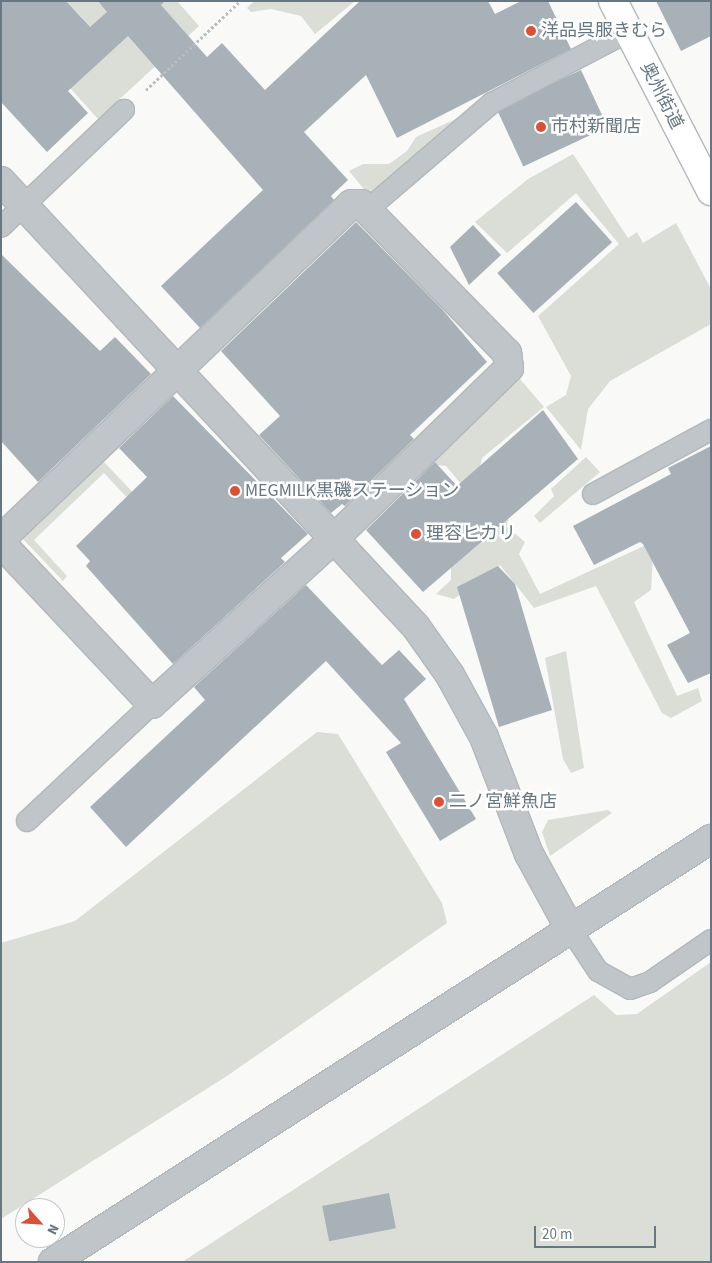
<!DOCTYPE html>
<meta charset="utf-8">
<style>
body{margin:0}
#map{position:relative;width:712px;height:1263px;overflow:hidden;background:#f9f9f7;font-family:"Source Sans 3","Noto Sans JP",sans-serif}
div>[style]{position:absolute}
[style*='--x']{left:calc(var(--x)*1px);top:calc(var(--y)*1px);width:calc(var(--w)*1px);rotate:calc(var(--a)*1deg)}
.green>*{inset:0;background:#daded7}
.building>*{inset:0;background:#a8b1b7;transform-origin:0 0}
.path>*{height:3px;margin-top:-1.5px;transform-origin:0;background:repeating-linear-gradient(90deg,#bbbec1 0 2.5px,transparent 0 5px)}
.roads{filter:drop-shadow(1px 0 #b2b8bb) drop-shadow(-1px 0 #b2b8bb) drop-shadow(0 1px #b2b8bb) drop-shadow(0 -1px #b2b8bb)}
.service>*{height:20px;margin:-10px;padding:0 10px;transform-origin:10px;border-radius:10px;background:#c0c5c9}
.minor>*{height:28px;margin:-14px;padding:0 14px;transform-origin:14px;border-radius:14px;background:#c0c5c9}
.tertiary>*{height:28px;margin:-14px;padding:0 14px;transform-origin:14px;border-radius:14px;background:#c0c5c9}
.primary>*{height:28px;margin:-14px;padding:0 14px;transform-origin:14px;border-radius:14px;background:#fff}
.dots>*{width:14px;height:14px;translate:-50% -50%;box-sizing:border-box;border:2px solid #fff;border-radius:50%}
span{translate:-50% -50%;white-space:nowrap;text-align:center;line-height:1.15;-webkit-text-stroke:5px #fff;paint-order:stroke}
.poi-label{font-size:18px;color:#667781}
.left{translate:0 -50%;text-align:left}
.street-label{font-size:18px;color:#667781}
.frame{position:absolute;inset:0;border:2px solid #667781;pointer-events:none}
.north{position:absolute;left:15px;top:1198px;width:50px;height:50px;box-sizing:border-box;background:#fff;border:1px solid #c2c9cd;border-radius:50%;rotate:116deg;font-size:14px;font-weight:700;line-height:20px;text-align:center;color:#667781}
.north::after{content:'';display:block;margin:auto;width:18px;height:22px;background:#db5136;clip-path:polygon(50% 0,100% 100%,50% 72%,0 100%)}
.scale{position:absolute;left:534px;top:1226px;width:122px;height:22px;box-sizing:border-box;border:2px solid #667781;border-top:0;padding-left:6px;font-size:15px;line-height:18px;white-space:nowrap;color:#667781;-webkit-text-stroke:4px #fff;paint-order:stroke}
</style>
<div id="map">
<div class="green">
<div style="clip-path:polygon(66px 1px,177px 1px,199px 26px,98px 119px,5px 16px,82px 18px)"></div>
<div style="clip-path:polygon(254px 1px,355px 1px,315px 34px,301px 16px,271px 9px,251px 12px,247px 8px)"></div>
<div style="clip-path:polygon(467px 114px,371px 198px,349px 171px,363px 164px,389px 164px,407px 151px,416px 137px)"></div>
<div style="clip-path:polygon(573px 154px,628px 238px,637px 232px,643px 243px,676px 223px,711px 289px,711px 324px,610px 381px,588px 409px,581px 450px,546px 407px,566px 395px,571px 376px,538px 316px,619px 244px,576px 193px,507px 253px,475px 222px,528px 179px)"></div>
<div style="clip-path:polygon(520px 379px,544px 407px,482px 458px,479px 473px,510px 509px,507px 527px,525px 542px,519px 554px,540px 594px,711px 515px,653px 555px,651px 590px,634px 602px,677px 696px,698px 688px,702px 701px,671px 718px,662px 713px,596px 586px,534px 608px,500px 565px,454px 599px,436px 594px,451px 580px,451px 569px,433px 548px,467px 491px,446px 466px,437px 465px,422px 476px,416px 470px)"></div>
<div style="clip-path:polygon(586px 457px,600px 472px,540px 523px,534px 516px,554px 496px,551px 489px)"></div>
<div style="clip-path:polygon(103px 461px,164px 525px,158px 531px,104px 473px,34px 540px,67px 576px,63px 581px,22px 538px)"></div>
<div style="clip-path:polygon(566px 651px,584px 768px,571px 773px,563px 759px,545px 658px)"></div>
<div style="clip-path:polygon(317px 732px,338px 734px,442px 903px,447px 923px,227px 1076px,1px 1219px,1px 943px,75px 921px)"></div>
<div style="clip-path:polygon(608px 810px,612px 813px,550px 856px,542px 832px,548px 820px)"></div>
<div style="clip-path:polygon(711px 962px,711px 1262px,182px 1262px,594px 995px,616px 1015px,637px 1014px)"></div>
</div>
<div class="building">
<div style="clip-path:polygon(1px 1px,66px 1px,90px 27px,107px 12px,98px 1px,165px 1px,161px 5px,207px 57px,222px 43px,265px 90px,360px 1px,488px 1px,495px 14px,521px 1px,548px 1px,571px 49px,397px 138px,366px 75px,304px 132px,348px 180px,331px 196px,334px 200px,200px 328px,161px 286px,263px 190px,128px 36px,68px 91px,88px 113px,47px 152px,1px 102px)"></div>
<div style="clip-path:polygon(656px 1px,711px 1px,711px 36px,681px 51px)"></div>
<div style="left:581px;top:70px;width:63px;height:93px;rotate:65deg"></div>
<div style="left:576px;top:202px;width:54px;height:106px;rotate:48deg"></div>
<div style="clip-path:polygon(356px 222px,442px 309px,487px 362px,410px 435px,414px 439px,345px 506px,342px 504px,331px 513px,259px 435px,280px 416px,221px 351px)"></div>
<div style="clip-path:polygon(473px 225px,501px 255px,469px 285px,450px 247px)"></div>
<div style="clip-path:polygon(1px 254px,100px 351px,115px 337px,151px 374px,38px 482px,1px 441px)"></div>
<div style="clip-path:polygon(173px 396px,308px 534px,281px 558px,285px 562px,173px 664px,86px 566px,90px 561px,76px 546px,147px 477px,119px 448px)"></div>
<div style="clip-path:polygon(543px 410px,578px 459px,423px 592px,366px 530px,435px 462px,457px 486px)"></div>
<div style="clip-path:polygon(711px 446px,711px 673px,688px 683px,667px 645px,690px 633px,643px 544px,640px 542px,594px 565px,573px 526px,671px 474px,668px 468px)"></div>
<div style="clip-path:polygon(498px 566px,515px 584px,552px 710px,499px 727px,457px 587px)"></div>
<div style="clip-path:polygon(306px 585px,382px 665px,399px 650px,426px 679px,404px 699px,476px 819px,440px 841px,386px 752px,401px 743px,326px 661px,126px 847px,90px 807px,205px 700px,194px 687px)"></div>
<div style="left:389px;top:1193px;width:36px;height:68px;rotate:79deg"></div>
</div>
<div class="path">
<div style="--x:146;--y:90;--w:129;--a:-43.4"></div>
</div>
<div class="roads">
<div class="service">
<div style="--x:367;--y:210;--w:165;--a:-40.6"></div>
<div style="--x:492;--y:103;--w:153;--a:-27.6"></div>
<div style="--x:1;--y:227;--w:170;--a:-43.6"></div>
<div style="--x:593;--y:494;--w:134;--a:-28.5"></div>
<div style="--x:27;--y:821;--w:171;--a:-43.1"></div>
<div style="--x:569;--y:927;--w:53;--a:56.6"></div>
<div style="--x:598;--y:971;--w:37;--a:29"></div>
<div style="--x:630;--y:989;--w:21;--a:-19"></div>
<div style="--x:650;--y:982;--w:74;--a:-34.5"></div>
</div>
<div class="minor">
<div style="--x:1;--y:181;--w:609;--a:47.06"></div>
<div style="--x:416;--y:627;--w:59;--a:54.7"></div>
<div style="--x:450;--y:675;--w:71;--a:61.3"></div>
<div style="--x:484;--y:737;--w:125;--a:69"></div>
<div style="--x:529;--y:854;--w:83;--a:61.3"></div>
<div style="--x:1;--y:539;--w:485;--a:-43.7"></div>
<div style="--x:352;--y:204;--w:9;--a:0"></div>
<div style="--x:361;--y:204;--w:209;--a:45.6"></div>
<div style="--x:507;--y:353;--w:15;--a:82"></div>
<div style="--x:509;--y:368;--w:242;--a:135.7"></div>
<div style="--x:336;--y:537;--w:248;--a:137.8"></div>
<div style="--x:152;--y:704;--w:221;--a:-133.2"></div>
</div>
<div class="tertiary">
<div style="--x:53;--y:1262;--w:782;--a:-32.74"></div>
</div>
<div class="primary">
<div style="--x:613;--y:1;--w:214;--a:62.7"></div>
</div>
</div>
<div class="dots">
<div style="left:531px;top:31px;background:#db5136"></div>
<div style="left:541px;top:127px;background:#db5136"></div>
<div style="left:235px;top:491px;background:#db5136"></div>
<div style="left:416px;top:534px;background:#db5136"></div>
<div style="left:439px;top:802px;background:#db5136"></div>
</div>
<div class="poi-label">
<span class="left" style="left:541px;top:31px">洋品呉服きむら</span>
<span class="left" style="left:551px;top:127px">市村新聞店</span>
<span class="left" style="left:245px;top:491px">MEGMILK黒磯ステーション</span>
<span class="left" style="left:426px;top:534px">理容ヒカリ</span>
<span class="left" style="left:449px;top:802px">二ノ宮鮮魚店</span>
</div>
<div class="street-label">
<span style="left:661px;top:96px;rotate:63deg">奥州街道</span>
</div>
<div class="frame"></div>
<div class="north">N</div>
<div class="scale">20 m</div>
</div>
